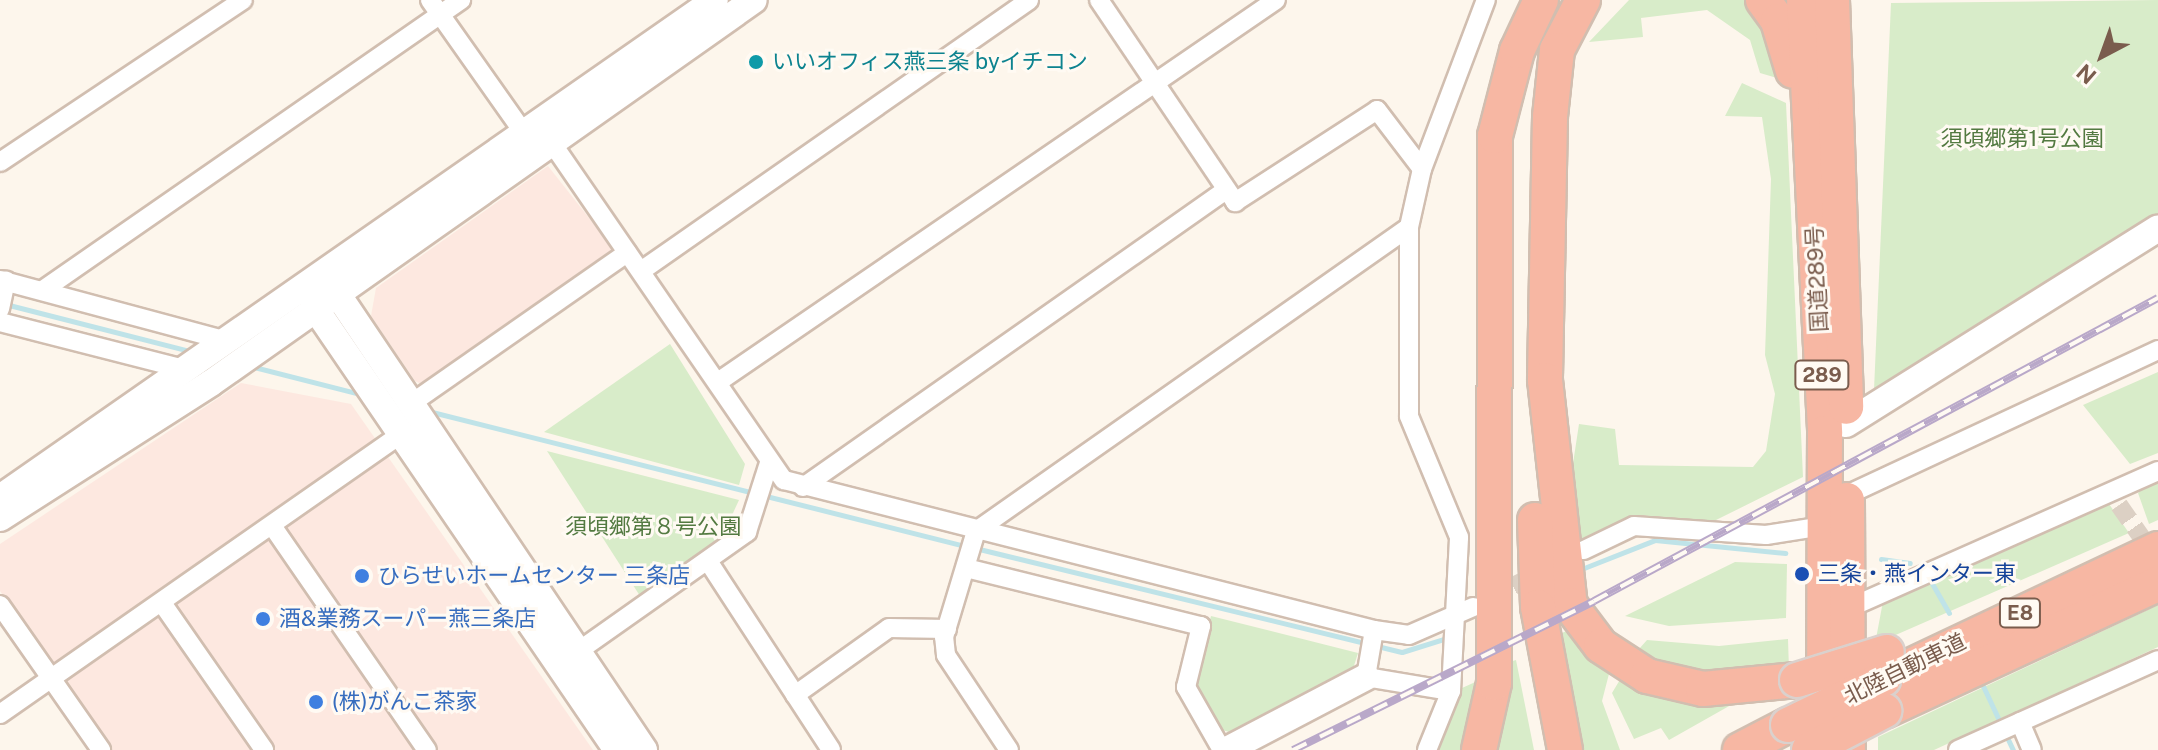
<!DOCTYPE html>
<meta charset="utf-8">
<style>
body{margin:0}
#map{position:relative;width:2158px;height:750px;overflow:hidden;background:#fdf6ec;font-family:"Public Sans","Noto Sans JP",sans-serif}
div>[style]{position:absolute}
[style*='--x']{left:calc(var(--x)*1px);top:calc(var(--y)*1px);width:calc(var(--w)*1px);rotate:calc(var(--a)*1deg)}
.commercial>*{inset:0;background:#fde8e0}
.green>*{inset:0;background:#d8ecc9}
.stream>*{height:5px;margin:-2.5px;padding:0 2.5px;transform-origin:2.5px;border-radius:2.5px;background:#bfe3e8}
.street-tunnel>*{height:18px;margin-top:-9px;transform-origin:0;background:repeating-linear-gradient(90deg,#dcd0c4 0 18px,transparent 0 27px)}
.roads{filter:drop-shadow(2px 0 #d1beb0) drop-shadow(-2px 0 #d1beb0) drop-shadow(0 2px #d1beb0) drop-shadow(0 -2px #d1beb0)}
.street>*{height:18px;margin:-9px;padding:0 9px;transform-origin:9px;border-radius:9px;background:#fff}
.secondary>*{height:26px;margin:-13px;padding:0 13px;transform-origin:13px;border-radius:13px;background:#fff}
.highway>*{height:34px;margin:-17px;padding:0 17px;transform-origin:17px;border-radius:17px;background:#f7b7a3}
.rail>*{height:8px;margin-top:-4px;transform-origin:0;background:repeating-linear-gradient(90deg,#fffaf3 0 15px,#b9a8c9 0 30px);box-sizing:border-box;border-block:2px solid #b9a8c9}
.bridges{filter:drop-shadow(2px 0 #dad1cd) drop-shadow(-2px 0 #dad1cd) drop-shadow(0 2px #dad1cd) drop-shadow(0 -2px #dad1cd)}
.highway-bridge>*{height:34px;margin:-17px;padding:0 17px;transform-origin:17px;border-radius:17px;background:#f7b7a3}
.dots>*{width:22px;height:22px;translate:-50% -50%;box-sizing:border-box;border:4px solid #fffaf3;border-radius:50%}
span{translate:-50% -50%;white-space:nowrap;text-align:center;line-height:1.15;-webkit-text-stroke:6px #fffaf3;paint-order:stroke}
.shield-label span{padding:2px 6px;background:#fffaf3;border:2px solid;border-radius:6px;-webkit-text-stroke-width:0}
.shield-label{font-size:20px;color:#7a5c4d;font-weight:700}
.culture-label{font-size:22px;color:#0d838f}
.left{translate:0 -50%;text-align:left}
.park-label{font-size:22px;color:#537a41}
.street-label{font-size:22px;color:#7a5c4d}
.transit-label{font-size:22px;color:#164399}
.shop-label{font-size:22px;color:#366cbe}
.north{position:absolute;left:2062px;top:16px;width:80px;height:80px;-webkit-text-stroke:6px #fffaf3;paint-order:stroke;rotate:221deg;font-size:22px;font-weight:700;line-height:32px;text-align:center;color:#7a5c4d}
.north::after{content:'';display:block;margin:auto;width:28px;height:36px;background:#7a5c4d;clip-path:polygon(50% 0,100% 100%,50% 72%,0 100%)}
</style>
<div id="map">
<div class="commercial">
<div style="clip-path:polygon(548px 166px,612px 247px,611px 257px,425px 386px,415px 381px,371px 316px,376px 288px)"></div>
<div style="clip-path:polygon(241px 383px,351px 404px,593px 750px,110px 750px,0 591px,0 544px)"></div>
</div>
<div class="green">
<div style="clip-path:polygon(1629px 0,1744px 0,1764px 23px,1777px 78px,1760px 73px,1750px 40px,1707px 10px,1641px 18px,1643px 37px,1589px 42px)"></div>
<div style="clip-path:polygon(2158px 0,2158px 216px,1874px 390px,1891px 3px)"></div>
<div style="clip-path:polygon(1742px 83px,1786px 103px,1803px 477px,1714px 521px,1636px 515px,1572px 543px,1567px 503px,1579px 424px,1615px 429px,1619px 465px,1753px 467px,1766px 451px,1775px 394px,1765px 355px,1771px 179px,1762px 117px,1725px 116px)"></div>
<div style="clip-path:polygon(670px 344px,745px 464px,739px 485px,544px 432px)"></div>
<div style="clip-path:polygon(2158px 372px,2158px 453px,2130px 464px,2083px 405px)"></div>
<div style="clip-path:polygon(547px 451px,739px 500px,722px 537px,640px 596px)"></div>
<div style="clip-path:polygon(2158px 476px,2158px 520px,2149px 524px,2138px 493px)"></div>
<div style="clip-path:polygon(2107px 501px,2129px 533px,1875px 644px,1884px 596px)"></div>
<div style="clip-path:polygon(1735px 562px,1787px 564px,1786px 618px,1669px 626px,1625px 616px)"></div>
<div style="clip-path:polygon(2158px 605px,2158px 647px,1934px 750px,1878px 750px,1878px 737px)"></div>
<div style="clip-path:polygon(1211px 616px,1358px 653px,1353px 669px,1229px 732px,1219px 729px,1194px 685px)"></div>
<div style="clip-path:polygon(1571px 629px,1610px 670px,1602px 701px,1620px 750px,1577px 750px,1553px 637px)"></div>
<div style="clip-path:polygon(1788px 639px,1789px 670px,1738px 680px,1631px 658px,1647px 640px,1719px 646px)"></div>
<div style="clip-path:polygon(1516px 660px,1534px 750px,1491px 750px,1503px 664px)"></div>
<div style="clip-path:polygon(1621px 678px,1738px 701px,1669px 740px,1661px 728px,1634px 739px,1612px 693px)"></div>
<div style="clip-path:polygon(1482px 679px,1466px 750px,1439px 750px,1462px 688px)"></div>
</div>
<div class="stream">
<div style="--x:5;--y:304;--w:194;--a:14.3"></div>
<div style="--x:250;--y:366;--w:118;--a:14.3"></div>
<div style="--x:428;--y:411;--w:554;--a:14.11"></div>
<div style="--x:975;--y:548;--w:439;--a:13.7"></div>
<div style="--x:1402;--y:652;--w:50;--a:-17.4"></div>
<div style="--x:1881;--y:559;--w:29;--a:8"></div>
<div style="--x:1584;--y:568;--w:76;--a:-21.5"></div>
<div style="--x:1655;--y:540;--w:131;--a:5.7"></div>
<div style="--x:1930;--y:580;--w:38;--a:60"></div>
<div style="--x:1983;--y:686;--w:71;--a:64.9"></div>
</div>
<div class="street-tunnel">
<div style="--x:2119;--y:505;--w:61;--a:55"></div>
<div style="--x:1489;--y:598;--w:58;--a:-26.6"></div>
</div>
<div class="roads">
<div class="street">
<div style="--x:430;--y:0;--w:161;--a:54.8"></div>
<div style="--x:523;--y:132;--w:28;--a:17"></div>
<div style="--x:550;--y:140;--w:413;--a:55.5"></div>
<div style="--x:784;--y:480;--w:609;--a:14.26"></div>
<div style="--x:1374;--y:630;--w:35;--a:8"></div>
<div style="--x:1409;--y:635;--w:70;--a:-23.6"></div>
<div style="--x:1099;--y:0;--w:244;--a:56"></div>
<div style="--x:1235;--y:202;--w:169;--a:-32.9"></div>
<div style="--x:1377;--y:110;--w:74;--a:52.7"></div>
<div style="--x:0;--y:162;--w:292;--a:-33.7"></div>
<div style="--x:641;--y:271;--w:473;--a:-34.9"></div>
<div style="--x:0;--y:280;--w:236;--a:15"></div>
<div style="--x:43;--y:290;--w:509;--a:-34.75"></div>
<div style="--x:0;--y:309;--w:29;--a:-78"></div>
<div style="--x:0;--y:322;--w:195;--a:14.3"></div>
<div style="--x:718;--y:382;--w:676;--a:-34.4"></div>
<div style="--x:409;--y:405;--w:266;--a:-34.9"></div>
<div style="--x:803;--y:487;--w:517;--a:-35.07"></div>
<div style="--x:1847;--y:495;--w:343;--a:-25"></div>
<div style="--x:273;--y:527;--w:271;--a:55.4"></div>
<div style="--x:1584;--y:550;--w:55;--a:-25.6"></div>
<div style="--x:1634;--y:526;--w:132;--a:3.9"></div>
<div style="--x:1766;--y:535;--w:59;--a:-8.8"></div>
<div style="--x:708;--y:561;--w:225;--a:56.9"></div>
<div style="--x:966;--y:568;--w:242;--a:13.9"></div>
<div style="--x:1201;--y:626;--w:63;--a:103.8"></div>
<div style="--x:1186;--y:687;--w:73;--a:60.3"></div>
<div style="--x:162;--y:603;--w:179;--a:55.2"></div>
<div style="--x:0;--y:605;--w:177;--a:55.1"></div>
<div style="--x:1849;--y:608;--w:338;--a:-23.9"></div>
<div style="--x:1374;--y:630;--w:48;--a:99.7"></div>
<div style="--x:1366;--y:677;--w:86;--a:9.4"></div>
<div style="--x:570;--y:657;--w:217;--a:-35.2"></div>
<div style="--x:747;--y:532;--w:72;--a:-72.3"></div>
<div style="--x:795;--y:695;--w:115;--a:-35.5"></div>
<div style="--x:889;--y:628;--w:58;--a:1"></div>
<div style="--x:0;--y:714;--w:489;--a:-34.9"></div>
<div style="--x:2020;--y:722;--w:30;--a:67"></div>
<div style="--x:1009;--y:750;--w:114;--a:-123.6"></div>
<div style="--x:946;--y:655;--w:18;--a:-96"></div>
<div style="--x:944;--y:637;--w:111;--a:-73.2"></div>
<div style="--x:976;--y:531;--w:529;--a:-35.07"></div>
<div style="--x:1427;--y:750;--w:64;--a:-67.9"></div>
<div style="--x:1451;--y:691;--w:154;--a:-87"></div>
<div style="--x:1459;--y:537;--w:131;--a:-112.5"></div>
<div style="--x:1409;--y:416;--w:189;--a:-90"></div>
<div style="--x:1409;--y:227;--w:59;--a:-77.4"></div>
<div style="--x:1422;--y:169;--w:181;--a:-69.3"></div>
<div style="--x:1958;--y:750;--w:219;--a:-24.2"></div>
</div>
<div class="secondary">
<div style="--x:321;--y:285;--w:17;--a:25"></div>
<div style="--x:336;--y:292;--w:552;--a:56.08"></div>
<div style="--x:312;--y:292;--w:16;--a:79"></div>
<div style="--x:315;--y:308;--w:535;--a:55.66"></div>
<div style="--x:1846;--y:424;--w:368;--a:-32.1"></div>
<div style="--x:0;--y:498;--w:871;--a:-34.86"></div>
<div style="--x:0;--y:518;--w:250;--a:-32.6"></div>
<div style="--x:211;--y:383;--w:664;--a:-35.2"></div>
<div style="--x:1227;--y:750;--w:157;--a:-27.7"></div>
</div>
<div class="highway">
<div style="--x:1583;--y:0;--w:56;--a:117.5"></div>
<div style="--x:1557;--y:50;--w:67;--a:96"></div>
<div style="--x:1550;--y:117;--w:263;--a:91.1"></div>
<div style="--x:1545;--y:380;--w:226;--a:83.7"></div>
<div style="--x:1570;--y:605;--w:51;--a:52.9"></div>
<div style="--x:1601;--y:646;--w:55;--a:33.1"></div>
<div style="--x:1647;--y:676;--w:57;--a:13.1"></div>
<div style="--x:1703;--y:689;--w:94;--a:-5.5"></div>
<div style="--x:1763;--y:0;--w:26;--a:54"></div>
<div style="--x:1778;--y:21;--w:52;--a:73.3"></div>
<div style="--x:1804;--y:0;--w:434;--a:87.2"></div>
<div style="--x:1825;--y:433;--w:265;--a:90.2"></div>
<div style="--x:1832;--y:0;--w:407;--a:88"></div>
<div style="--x:1847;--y:500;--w:250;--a:89.8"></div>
<div style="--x:1535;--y:520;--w:87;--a:88"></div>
<div style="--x:1538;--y:607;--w:146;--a:79.3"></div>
<div style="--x:1883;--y:679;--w:304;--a:-25.3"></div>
<div style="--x:1884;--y:711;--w:302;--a:-24.9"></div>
<div style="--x:1479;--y:750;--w:69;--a:-77.4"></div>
<div style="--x:1494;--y:683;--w:547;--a:-89.9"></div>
<div style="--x:1495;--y:136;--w:88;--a:-75.5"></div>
<div style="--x:1517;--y:51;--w:56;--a:-64.8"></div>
<div style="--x:1740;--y:750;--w:54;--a:-27.5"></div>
</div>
</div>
<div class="rail">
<div style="--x:1293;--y:750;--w:336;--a:-26.3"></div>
<div style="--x:1594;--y:601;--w:640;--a:-28.25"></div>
</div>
<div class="bridges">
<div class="highway-bridge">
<div style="--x:1797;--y:680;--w:94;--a:-17.3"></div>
<div style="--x:1788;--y:725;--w:106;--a:-25.8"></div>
<div style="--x:1809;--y:750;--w:85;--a:-27.5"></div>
</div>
</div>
<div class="dots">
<div style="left:756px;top:62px;background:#0f9aa8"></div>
<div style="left:1802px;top:574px;background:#1a4fb4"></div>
<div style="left:362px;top:576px;background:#3f7fe0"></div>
<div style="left:263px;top:619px;background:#3f7fe0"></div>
<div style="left:316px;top:702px;background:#3f7fe0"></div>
</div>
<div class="shield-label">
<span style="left:1822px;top:375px">289</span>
<span style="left:2020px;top:613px">E8</span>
</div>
<div class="culture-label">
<span class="left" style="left:772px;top:62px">いいオフィス燕三条 byイチコン</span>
</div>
<div class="park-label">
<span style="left:2022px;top:139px">須頃郷第1号公園</span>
<span style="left:653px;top:527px">須頃郷第８号公園</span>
</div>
<div class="street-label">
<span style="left:1817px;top:279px;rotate:-93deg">国道289号</span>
<span style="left:1905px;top:669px;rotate:-26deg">北陸自動車道</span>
</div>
<div class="transit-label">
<span class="left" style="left:1818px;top:574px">三条・燕インター東</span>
</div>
<div class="shop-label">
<span class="left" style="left:378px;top:576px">ひらせいホームセンター 三条店</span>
<span class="left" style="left:279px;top:619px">酒&amp;業務スーパー燕三条店</span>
<span class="left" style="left:332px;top:702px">(株)がんこ茶家</span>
</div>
<div class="north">N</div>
</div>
